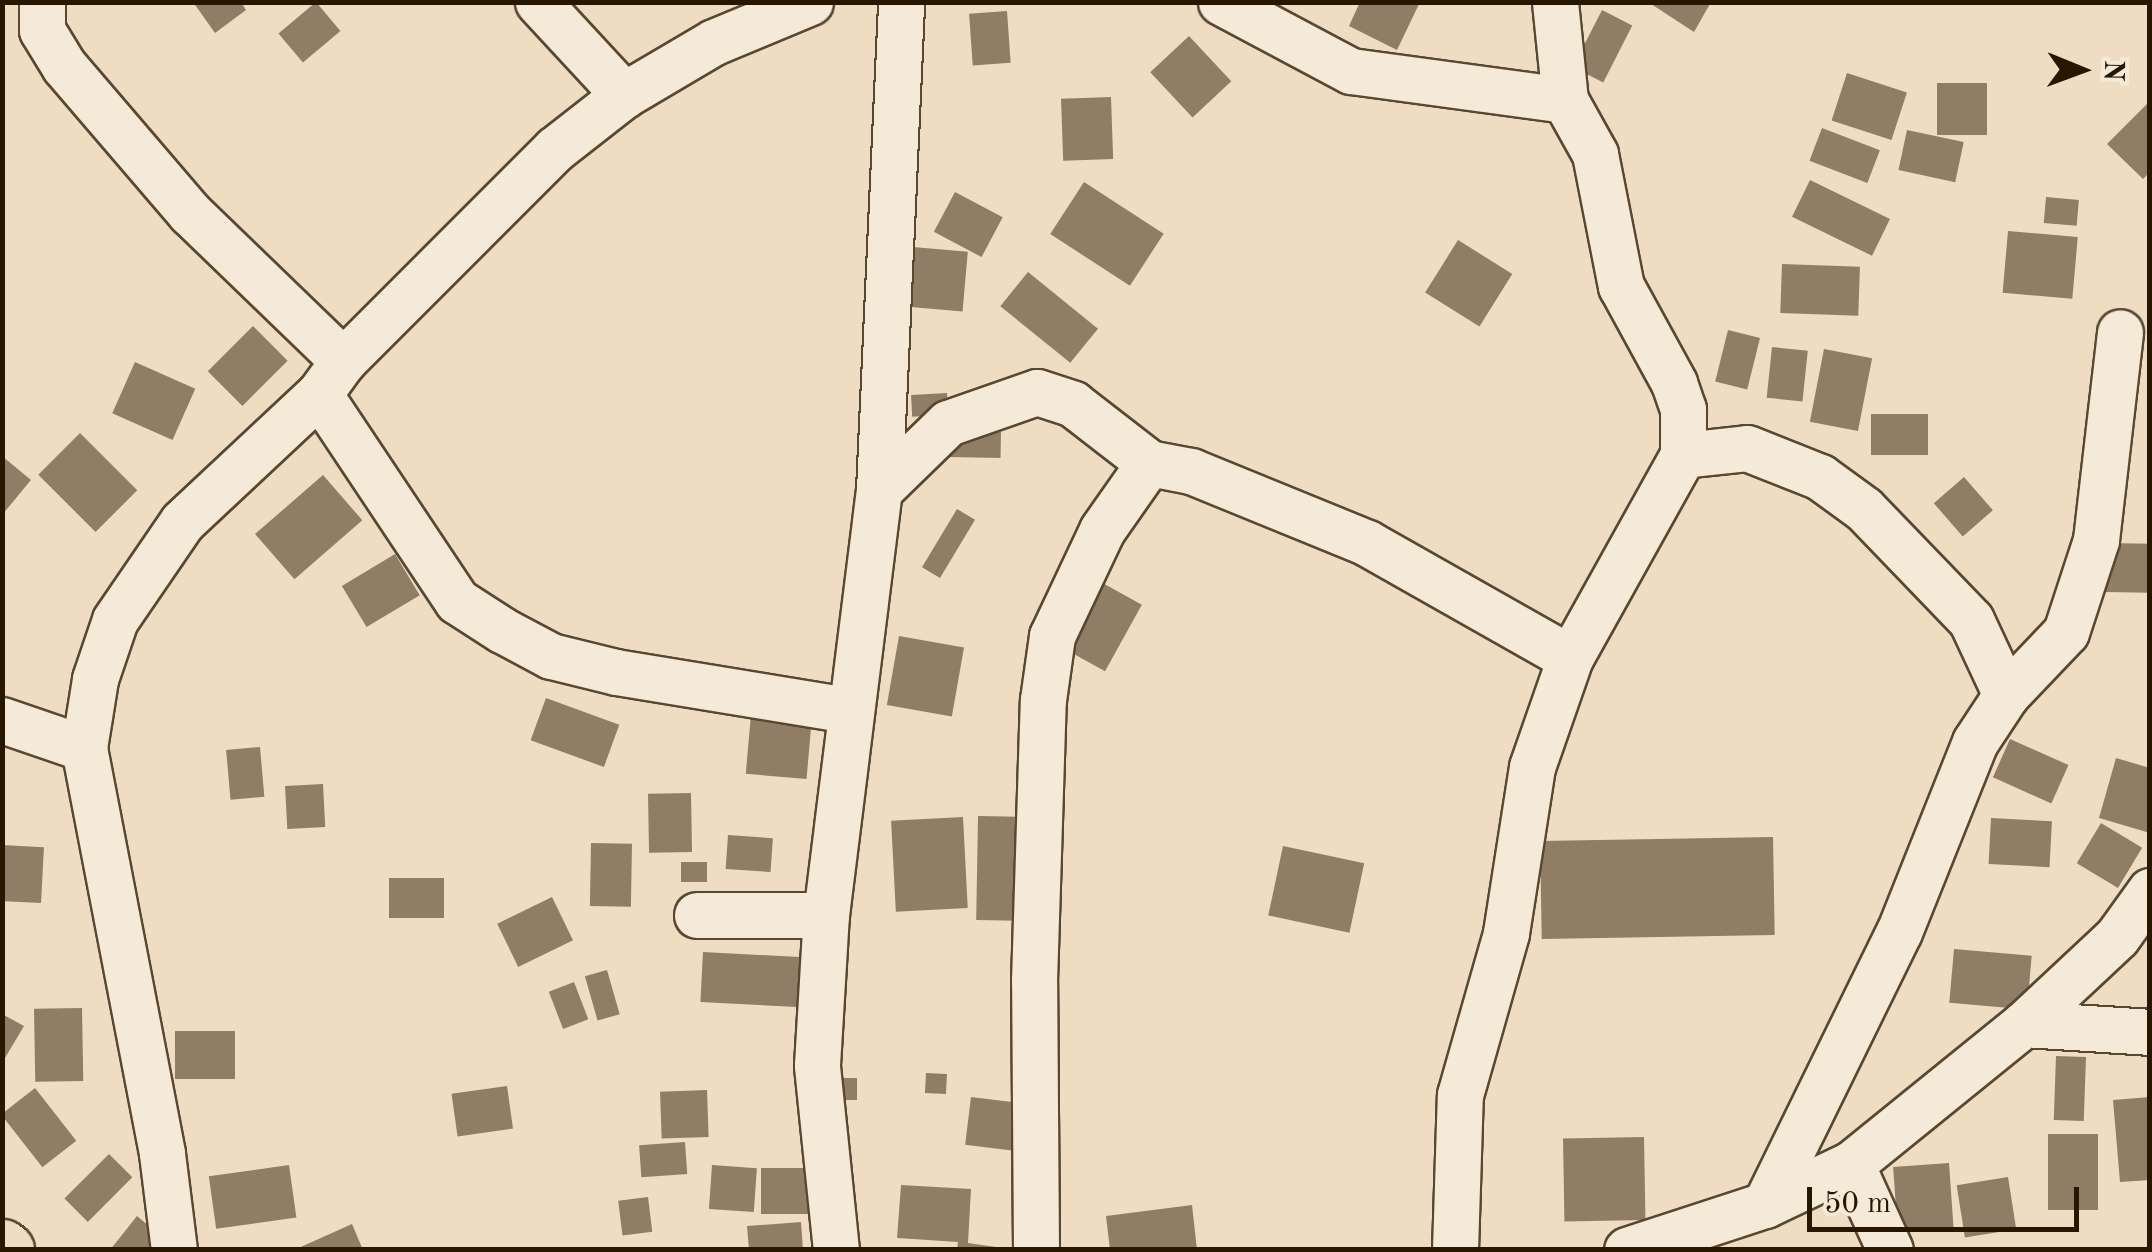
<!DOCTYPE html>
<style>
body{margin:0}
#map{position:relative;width:2152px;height:1252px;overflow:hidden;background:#efddc3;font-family:"Old Standard TT",serif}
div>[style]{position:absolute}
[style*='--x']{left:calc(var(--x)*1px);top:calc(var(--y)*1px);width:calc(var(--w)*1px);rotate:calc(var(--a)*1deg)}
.building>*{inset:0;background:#8f7d65;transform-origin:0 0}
.roads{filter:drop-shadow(2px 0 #594831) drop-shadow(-2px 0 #594831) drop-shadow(0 2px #594831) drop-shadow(0 -2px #594831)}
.minor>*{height:45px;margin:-22.5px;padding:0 22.5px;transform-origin:22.5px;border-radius:22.5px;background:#f5e9d8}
.major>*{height:55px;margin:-27.5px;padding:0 27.5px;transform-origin:27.5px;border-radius:27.5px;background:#efddc3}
span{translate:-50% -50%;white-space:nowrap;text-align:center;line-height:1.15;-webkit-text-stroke:9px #f5e9d8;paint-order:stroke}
.frame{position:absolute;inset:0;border:5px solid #271600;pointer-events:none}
.north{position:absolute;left:2032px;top:20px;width:100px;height:100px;-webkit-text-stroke:8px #f5e9d8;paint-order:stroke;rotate:91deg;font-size:28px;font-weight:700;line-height:40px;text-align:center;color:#271600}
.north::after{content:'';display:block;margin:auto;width:35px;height:45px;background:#271600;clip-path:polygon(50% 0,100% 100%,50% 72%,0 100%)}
.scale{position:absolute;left:1807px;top:1187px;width:272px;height:45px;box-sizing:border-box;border:5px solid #271600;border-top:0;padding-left:12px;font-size:30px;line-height:35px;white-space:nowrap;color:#271600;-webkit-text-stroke:8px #f5e9d8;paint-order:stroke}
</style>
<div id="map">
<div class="building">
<div style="clip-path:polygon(193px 2px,241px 2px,246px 10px,215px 33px)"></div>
<div style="left:316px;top:2px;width:38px;height:49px;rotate:50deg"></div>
<div style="clip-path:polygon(1360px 2px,1420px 2px,1397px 50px,1349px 26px)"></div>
<div style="clip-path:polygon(1648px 2px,1711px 2px,1694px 32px)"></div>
<div style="left:1602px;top:10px;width:34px;height:64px;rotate:27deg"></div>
<div style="left:1007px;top:11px;width:52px;height:38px;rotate:86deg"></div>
<div style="left:1189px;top:36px;width:62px;height:53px;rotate:47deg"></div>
<div style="left:1847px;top:73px;width:63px;height:50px;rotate:18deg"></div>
<div style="left:1937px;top:83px;width:50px;height:52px"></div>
<div style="left:1111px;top:97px;width:62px;height:50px;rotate:88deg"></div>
<div style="clip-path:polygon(2150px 101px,2150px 172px,2143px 179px,2107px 144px)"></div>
<div style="left:1822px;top:128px;width:62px;height:35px;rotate:21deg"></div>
<div style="left:1907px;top:130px;width:58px;height:41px;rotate:12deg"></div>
<div style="left:1810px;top:180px;width:89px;height:41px;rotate:26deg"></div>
<div style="left:1084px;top:182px;width:95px;height:62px;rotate:33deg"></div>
<div style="left:955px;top:192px;width:54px;height:45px;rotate:28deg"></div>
<div style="left:2046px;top:197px;width:33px;height:26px;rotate:5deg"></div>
<div style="left:2008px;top:231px;width:70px;height:62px;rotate:5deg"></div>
<div style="left:1458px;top:240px;width:64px;height:62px;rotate:32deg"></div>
<div style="left:913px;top:247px;width:55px;height:60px;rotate:5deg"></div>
<div style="left:1782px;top:264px;width:78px;height:49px;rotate:2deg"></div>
<div style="left:1028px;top:272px;width:90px;height:44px;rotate:39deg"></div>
<div style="left:253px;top:326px;width:49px;height:64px;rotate:45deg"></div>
<div style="left:1728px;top:330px;width:33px;height:53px;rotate:14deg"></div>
<div style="left:1772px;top:347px;width:36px;height:51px;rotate:6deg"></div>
<div style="left:1824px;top:349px;width:49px;height:74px;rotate:11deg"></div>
<div style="left:135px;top:362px;width:66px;height:56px;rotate:24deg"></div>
<div style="left:947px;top:393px;width:22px;height:36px;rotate:87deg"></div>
<div style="left:1928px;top:414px;width:41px;height:57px;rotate:90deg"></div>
<div style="left:948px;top:431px;width:53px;height:26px;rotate:1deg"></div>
<div style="left:80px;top:433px;width:81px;height:59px;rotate:45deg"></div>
<div style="clip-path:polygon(2px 456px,31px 480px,2px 515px)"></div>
<div style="left:323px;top:475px;width:60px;height:90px;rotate:49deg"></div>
<div style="left:1964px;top:477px;width:44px;height:40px;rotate:49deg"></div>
<div style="left:957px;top:509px;width:21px;height:68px;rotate:31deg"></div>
<div style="left:2106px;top:543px;width:44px;height:49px;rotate:1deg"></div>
<div style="left:395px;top:554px;width:48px;height:62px;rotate:59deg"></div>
<div style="left:1099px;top:581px;width:49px;height:76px;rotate:29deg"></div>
<div style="left:899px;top:636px;width:66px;height:70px;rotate:10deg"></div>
<div style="left:546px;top:698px;width:78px;height:45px;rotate:20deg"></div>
<div style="left:751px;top:714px;width:61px;height:60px;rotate:5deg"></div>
<div style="left:2010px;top:739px;width:64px;height:42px;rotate:24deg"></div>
<div style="left:260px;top:747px;width:50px;height:34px;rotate:85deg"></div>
<div style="clip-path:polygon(2116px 758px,2150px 768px,2150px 833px,2099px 818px)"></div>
<div style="left:323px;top:784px;width:43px;height:38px;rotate:87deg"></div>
<div style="left:691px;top:793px;width:59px;height:43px;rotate:89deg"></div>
<div style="left:978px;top:816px;width:49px;height:104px;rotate:1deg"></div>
<div style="left:963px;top:817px;width:91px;height:72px;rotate:87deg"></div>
<div style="left:1991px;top:818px;width:61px;height:46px;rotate:3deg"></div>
<div style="left:2101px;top:823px;width:48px;height:47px;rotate:31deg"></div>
<div style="left:728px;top:835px;width:45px;height:34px;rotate:4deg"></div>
<div style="left:1773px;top:837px;width:98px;height:233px;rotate:89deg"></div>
<div style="left:591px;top:843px;width:41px;height:63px;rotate:1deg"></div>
<div style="left:2px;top:845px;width:42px;height:56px;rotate:3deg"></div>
<div style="left:1283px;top:846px;width:83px;height:71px;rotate:12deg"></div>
<div style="left:707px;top:862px;width:20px;height:26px;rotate:90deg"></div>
<div style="left:389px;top:878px;width:55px;height:40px"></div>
<div style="left:552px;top:897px;width:48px;height:61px;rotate:64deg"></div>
<div style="left:1954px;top:949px;width:78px;height:54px;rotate:5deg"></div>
<div style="left:703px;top:952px;width:97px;height:50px;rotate:3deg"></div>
<div style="left:607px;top:970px;width:46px;height:23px;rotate:74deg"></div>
<div style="left:574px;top:982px;width:40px;height:27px;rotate:69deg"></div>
<div style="left:82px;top:1008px;width:73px;height:48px;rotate:89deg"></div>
<div style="clip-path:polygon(2px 1014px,24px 1026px,2px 1063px)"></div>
<div style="left:175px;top:1031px;width:60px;height:48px"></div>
<div style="left:2056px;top:1056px;width:30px;height:64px;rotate:2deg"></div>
<div style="left:926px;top:1073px;width:21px;height:20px;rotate:3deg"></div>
<div style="left:834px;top:1078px;width:23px;height:22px"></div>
<div style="left:507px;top:1086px;width:43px;height:56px;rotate:82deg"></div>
<div style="left:35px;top:1088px;width:67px;height:43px;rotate:52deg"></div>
<div style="left:707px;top:1090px;width:47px;height:47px;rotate:88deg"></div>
<div style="left:971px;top:1097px;width:58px;height:48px;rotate:7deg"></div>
<div style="clip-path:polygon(2150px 1097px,2150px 1180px,2120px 1182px,2113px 1100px)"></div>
<div style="left:2048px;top:1134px;width:50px;height:76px"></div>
<div style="left:1644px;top:1137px;width:83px;height:81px;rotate:89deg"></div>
<div style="left:685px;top:1142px;width:32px;height:46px;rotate:86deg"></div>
<div style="left:109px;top:1154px;width:33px;height:63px;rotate:45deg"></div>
<div style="left:1949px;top:1163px;width:65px;height:56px;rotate:86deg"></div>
<div style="left:289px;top:1165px;width:53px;height:81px;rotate:82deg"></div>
<div style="left:712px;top:1165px;width:45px;height:44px;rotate:4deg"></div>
<div style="left:761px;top:1168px;width:57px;height:46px"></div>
<div style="left:2008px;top:1177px;width:53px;height:52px;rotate:81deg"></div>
<div style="clip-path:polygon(901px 1185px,971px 1189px,968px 1243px,1017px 1250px,957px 1250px,958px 1242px,897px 1238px)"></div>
<div style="left:648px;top:1197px;width:35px;height:30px;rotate:83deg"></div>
<div style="clip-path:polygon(1192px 1205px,1197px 1250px,1110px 1250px,1106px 1216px)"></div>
<div style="clip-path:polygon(137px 1216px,161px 1236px,150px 1250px,110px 1250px)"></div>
<div style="clip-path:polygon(801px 1222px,803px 1250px,749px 1250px,747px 1226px)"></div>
<div style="clip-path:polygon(352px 1224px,363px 1250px,294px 1250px)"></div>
</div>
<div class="roads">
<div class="minor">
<div style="--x:42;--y:2;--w:28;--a:90"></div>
<div style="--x:42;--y:30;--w:42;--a:58.6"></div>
<div style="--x:64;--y:66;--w:194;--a:49.4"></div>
<div style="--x:190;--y:213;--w:213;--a:44"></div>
<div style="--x:538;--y:2;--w:127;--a:47.2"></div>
<div style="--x:1221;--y:2;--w:147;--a:28"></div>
<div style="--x:1351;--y:71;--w:216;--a:7.7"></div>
<div style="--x:1555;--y:2;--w:99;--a:84.2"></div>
<div style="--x:1565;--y:100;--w:62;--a:60.9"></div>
<div style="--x:1595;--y:154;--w:135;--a:78.9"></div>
<div style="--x:1621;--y:286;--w:111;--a:61.3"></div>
<div style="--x:1674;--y:383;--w:28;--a:71"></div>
<div style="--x:1683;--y:409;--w:46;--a:90"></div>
<div style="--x:319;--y:394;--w:249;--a:56.3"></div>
<div style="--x:457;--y:601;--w:54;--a:32.8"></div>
<div style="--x:502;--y:630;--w:55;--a:28"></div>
<div style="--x:551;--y:656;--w:67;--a:13.8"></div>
<div style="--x:616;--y:672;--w:235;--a:9.3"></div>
<div style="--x:879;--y:490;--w:96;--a:-44.2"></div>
<div style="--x:948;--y:423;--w:94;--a:-19.2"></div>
<div style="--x:1037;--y:392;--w:38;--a:18"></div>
<div style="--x:1073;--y:404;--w:96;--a:37.8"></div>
<div style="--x:2;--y:720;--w:87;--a:18.9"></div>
<div style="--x:697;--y:915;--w:129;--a:0"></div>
<div style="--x:2024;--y:1024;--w:126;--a:3.6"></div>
<div style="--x:1851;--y:1164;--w:94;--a:65.6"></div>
<div style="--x:1765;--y:1205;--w:304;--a:-63.9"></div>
<div style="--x:1899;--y:932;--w:205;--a:-68.2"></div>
<div style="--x:1975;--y:742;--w:56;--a:-56.6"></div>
<div style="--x:2006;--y:695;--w:87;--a:-46.4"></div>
<div style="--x:2066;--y:632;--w:97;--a:-71.9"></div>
<div style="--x:2096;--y:540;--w:209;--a:-83.4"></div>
<div style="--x:174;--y:1250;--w:98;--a:-97.1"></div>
<div style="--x:162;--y:1153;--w:412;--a:-100.9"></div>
<div style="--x:84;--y:748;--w:70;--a:-80.9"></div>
<div style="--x:95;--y:679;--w:62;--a:-71.3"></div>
<div style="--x:115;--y:620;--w:119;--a:-55.6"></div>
<div style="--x:182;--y:522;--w:187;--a:-43.1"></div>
<div style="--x:319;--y:394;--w:41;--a:-54"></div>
<div style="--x:343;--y:361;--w:300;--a:-45"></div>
<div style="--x:555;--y:149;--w:88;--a:-38"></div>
<div style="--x:624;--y:95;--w:104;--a:-30.5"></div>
<div style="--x:714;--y:42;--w:104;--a:-22.6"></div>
<div style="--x:836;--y:1250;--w:186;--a:-95.9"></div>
<div style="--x:817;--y:1065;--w:150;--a:-86.6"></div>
<div style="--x:826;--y:915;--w:428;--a:-82.9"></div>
<div style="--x:879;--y:490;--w:488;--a:-87.4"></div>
<div style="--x:1036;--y:1250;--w:269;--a:-90.4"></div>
<div style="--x:1034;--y:981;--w:281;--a:-88.2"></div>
<div style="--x:1043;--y:700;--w:65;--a:-82"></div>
<div style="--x:1052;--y:636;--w:117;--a:-64.7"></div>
<div style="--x:1102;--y:530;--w:82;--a:-55"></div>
<div style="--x:1149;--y:463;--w:43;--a:10.8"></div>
<div style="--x:1191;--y:471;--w:190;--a:22.2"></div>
<div style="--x:1367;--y:543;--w:233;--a:29.5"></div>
<div style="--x:1455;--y:1250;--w:155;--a:-88.2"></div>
<div style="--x:1460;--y:1095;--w:168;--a:-74.1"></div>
<div style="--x:1506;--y:933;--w:168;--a:-81.1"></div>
<div style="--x:1532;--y:767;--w:115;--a:-70.8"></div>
<div style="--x:1570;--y:658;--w:232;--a:-60.9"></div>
<div style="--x:1683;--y:455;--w:64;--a:-6.2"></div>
<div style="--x:1747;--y:448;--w:79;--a:21.7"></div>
<div style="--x:1820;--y:477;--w:54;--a:36"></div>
<div style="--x:1864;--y:509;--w:154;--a:46.1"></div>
<div style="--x:1971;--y:620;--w:83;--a:65"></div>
<div style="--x:1627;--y:1250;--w:145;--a:-18.1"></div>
<div style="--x:1765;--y:1205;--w:95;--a:-25.5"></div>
<div style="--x:1851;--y:1164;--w:223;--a:-39"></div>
<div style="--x:2024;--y:1024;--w:127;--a:-43.1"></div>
<div style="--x:2117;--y:937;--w:57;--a:-54.3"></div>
</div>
<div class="major">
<div style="--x:2;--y:1247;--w:5;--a:37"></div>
</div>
</div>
<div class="frame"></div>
<div class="north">N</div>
<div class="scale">50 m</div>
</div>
